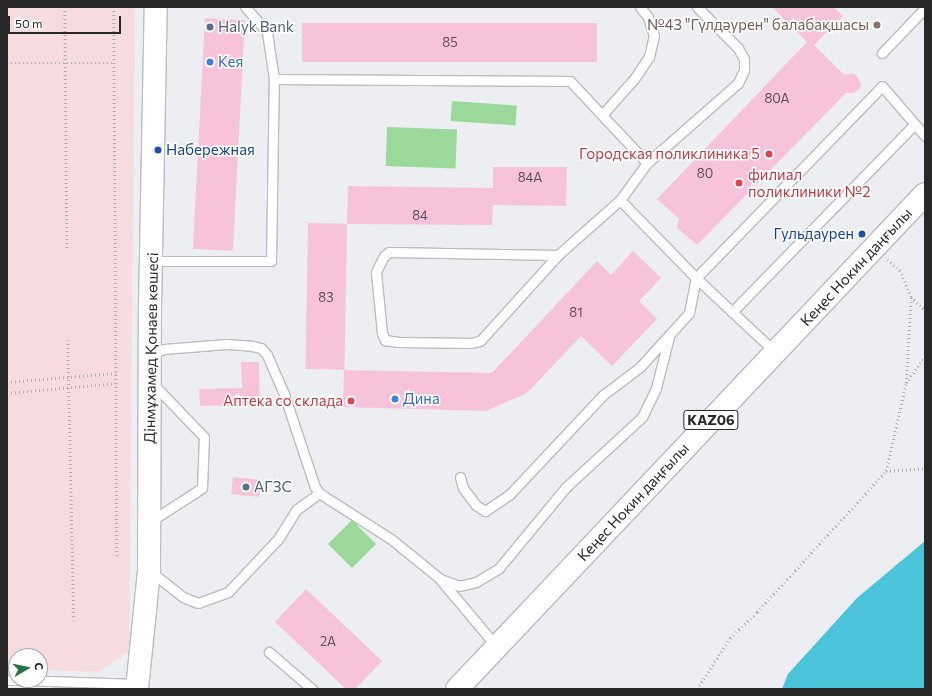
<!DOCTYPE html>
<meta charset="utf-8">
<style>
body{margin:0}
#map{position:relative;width:932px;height:696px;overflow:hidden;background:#eceef1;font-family:Commissioner,sans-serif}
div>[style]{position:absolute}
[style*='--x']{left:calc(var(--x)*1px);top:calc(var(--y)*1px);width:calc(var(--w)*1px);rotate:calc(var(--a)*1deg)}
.medical>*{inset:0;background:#f7dcdf}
.green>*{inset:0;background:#9ad99a;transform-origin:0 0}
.water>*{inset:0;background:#4bc3db}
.building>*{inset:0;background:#f7c3db;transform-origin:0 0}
.path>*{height:2.5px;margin-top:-1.25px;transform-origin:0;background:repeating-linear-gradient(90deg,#b0b1b4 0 1px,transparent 0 4px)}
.roads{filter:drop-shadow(1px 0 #bbbdc0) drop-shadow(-1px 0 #bbbdc0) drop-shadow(0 1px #bbbdc0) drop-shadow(0 -1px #bbbdc0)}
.service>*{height:9px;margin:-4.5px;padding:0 4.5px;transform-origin:4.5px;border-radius:4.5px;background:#fff}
.tertiary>*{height:22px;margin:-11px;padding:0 11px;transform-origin:11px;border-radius:11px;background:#fff}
.trunk>*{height:22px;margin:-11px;padding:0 11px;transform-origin:11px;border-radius:11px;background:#fff}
.dots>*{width:11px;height:11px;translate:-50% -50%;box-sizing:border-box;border:2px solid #fff;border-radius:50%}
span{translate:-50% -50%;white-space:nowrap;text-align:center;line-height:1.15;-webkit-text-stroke:3px #fff;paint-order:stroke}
.number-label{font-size:13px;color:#5c4f56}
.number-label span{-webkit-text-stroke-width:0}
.shield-label span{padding:1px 3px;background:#fff;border:1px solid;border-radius:3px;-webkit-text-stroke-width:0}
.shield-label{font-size:14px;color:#282829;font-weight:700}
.education-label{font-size:15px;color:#785e54}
.right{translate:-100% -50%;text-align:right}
.service-label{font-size:15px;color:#4e5e75}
.left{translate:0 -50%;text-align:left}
.shop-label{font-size:15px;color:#366cbe}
.transit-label{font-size:15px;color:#164399}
.health-label{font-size:15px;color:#be3a42}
.street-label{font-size:15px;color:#282829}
.frame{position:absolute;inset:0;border:8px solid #282829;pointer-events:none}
.north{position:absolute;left:8px;top:648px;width:40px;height:40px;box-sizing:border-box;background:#fff;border:1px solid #a9a9a9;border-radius:50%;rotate:81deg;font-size:11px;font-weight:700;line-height:16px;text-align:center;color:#282829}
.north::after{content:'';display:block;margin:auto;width:14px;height:18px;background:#257343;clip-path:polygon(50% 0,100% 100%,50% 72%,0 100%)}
.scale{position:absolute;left:8px;top:16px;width:113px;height:18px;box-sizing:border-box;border:2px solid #282829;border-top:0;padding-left:5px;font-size:12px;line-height:14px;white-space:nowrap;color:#282829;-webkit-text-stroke:3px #fff;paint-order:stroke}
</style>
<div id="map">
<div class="medical">
<div style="clip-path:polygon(7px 7px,135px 7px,129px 651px,99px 672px,40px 670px,40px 656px,16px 656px,16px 670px,7px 669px)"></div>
</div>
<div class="green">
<div style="left:452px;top:101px;width:65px;height:20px;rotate:4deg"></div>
<div style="left:387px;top:127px;width:70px;height:39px;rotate:2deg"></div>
<div style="left:352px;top:520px;width:34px;height:34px;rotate:45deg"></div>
</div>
<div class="water">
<div style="clip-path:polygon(925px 541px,925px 689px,782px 689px,788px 674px,857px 598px)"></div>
</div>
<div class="building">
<div style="clip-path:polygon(772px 7px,833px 7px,843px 16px,814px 45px,844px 75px,852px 73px,856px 75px,861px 84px,860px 88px,854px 93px,846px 93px,697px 245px,677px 228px,679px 219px,657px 199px,807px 42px)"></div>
<div style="left:205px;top:18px;width:40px;height:231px;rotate:3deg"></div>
<div style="left:302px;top:23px;width:295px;height:39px"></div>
<div style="clip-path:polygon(493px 167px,567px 167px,566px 206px,493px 205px,492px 225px,347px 224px,348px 186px,493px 188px)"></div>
<div style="left:308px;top:223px;width:39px;height:146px;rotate:1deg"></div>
<div style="clip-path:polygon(633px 251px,661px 278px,639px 301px,657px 319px,612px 366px,581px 336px,527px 393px,486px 411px,343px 407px,344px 370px,492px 373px,597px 261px,611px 275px)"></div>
<div style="clip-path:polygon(241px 362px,259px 362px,260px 405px,200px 406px,199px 389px,242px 388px)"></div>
<div style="left:233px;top:477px;width:28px;height:17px;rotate:6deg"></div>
<div style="clip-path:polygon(306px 589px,382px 661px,355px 689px,346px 689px,275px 622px)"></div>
</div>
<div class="path">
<div style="--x:65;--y:7;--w:243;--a:89.5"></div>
<div style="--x:114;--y:7;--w:550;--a:89.69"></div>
<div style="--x:7;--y:63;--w:107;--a:0"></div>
<div style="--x:911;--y:297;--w:19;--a:43"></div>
<div style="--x:68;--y:340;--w:280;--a:88.8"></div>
<div style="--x:7;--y:382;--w:109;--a:-4.7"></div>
<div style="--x:906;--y:383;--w:28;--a:-55"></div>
<div style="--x:922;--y:360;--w:3;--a:-18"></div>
<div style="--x:7;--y:393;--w:109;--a:-5.2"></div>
<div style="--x:886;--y:471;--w:39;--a:-4"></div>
<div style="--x:697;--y:689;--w:61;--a:-57.1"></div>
<div style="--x:730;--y:638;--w:37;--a:-44"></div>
<div style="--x:757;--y:612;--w:191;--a:-47.5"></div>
<div style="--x:886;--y:471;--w:90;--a:-77.2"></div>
<div style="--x:906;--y:383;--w:86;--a:-86.7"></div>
<div style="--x:911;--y:297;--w:28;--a:-113"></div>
<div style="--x:900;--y:271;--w:17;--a:-140"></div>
</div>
<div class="roads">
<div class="service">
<div style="--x:882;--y:53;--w:62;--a:-46.3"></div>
<div style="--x:274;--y:79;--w:296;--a:0.4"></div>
<div style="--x:570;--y:81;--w:112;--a:46.8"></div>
<div style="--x:647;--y:163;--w:46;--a:126.1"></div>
<div style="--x:620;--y:200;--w:109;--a:45.7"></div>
<div style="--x:696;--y:278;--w:267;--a:-45.9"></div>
<div style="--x:882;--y:86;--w:66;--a:49.3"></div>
<div style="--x:602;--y:115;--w:48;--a:-48.4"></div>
<div style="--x:634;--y:79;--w:27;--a:-56"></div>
<div style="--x:649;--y:57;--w:22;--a:-77"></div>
<div style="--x:654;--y:36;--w:20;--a:-108"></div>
<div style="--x:648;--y:17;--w:13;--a:-129"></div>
<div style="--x:647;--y:163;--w:121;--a:-41.3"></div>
<div style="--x:738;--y:83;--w:14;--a:-65"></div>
<div style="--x:744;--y:70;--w:11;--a:-90"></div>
<div style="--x:744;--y:59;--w:13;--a:-119"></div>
<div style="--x:738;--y:48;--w:58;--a:-135"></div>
<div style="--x:558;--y:255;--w:169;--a:-179"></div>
<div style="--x:389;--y:252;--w:6;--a:141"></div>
<div style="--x:384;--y:256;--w:18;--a:117"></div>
<div style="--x:376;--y:272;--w:61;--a:84.4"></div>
<div style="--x:382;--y:333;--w:8;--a:67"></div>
<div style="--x:385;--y:340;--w:14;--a:8"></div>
<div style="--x:399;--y:342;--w:72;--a:0.8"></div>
<div style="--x:471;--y:343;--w:9;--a:-13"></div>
<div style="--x:480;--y:341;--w:116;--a:-47.8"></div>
<div style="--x:558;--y:255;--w:83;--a:-41.6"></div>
<div style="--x:152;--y:261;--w:119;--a:0"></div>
<div style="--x:271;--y:261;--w:182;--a:-89.1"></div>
<div style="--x:274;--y:79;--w:48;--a:-98.5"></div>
<div style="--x:267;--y:32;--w:33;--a:-131"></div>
<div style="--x:732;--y:312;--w:262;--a:-45.8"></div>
<div style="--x:151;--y:354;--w:14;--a:-21"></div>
<div style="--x:164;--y:349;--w:62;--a:-4.6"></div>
<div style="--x:226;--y:344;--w:26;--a:4"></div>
<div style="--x:252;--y:346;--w:9;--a:13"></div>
<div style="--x:261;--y:348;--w:9;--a:49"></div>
<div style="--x:267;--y:355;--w:43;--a:66.4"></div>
<div style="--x:284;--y:394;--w:98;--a:71.6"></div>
<div style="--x:315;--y:487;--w:7;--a:56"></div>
<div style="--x:319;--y:493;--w:85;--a:32.6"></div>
<div style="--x:391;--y:539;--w:62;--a:39.1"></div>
<div style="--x:439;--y:578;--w:90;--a:50"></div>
<div style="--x:460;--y:477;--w:11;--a:75"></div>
<div style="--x:463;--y:488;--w:21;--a:53"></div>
<div style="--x:476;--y:505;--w:11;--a:34"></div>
<div style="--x:485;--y:511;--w:30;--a:-34"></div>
<div style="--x:510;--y:494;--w:136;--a:-46.8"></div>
<div style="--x:603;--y:395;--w:46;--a:-37.1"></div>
<div style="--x:640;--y:367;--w:73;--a:-47.8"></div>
<div style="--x:689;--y:313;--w:36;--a:-79"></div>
<div style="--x:696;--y:278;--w:108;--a:43.1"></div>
<div style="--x:151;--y:521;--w:61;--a:-32.9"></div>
<div style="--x:202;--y:488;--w:51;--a:-87.8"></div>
<div style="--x:204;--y:437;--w:74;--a:-133.9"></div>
<div style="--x:150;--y:571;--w:42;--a:38.2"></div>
<div style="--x:183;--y:597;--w:16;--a:22"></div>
<div style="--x:198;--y:603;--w:32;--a:-20"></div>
<div style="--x:228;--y:592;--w:73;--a:-46.7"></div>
<div style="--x:278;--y:539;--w:34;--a:-58"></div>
<div style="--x:296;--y:510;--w:29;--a:-36"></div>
<div style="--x:440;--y:579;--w:20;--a:20"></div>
<div style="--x:459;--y:586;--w:17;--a:-13"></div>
<div style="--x:476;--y:582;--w:27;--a:-31"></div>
<div style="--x:499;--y:568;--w:105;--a:-50.4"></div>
<div style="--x:566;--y:487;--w:103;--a:-42.6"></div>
<div style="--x:642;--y:417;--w:32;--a:-64"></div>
<div style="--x:656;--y:388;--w:53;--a:-75.7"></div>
<div style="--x:269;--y:652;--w:57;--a:40.7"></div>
<div style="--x:7;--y:680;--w:9;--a:0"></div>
<div style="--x:20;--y:680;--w:118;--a:1.9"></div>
</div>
<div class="tertiary">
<div style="--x:137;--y:689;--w:120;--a:-84.2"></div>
<div style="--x:149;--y:570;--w:264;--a:-89.8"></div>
<div style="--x:150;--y:306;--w:299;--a:-88.9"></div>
</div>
<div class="trunk">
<div style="--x:457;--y:689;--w:681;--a:-46.61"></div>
</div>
</div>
<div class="dots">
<div style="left:877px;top:25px;background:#8d6e63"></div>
<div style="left:210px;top:27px;background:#5c6f8a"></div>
<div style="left:210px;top:62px;background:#3f7fe0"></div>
<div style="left:158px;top:150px;background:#1a4fb4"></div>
<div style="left:769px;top:154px;background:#e0444e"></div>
<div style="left:739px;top:183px;background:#e0444e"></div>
<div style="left:862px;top:234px;background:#1a4fb4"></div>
<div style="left:395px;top:399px;background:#3f7fe0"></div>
<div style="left:351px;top:401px;background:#e0444e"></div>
<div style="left:246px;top:487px;background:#5c6f8a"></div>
</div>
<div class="number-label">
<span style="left:450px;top:42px">85</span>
<span style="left:777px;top:98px">80А</span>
<span style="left:705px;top:173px">80</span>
<span style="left:530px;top:177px">84А</span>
<span style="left:420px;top:215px">84</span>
<span style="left:326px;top:297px">83</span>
<span style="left:576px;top:312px">81</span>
<span style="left:328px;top:641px">2А</span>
</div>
<div class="shield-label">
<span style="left:711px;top:420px">KАZ06</span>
</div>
<div class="education-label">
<span class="right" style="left:869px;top:25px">№43 "Гүлдәурен" балабақшасы</span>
</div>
<div class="service-label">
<span class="left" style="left:218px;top:27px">Halyk Bank</span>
<span class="left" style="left:254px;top:487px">АГЗС</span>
</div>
<div class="shop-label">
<span class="left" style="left:218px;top:62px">Кея</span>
<span class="left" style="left:403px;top:399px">Дина</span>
</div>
<div class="transit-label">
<span class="left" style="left:166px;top:150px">Набережная</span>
<span class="right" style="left:854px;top:234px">Гульдаурен</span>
</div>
<div class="health-label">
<span class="right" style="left:760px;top:154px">Городская поликлиника 5</span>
<span class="left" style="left:748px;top:183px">филиал<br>поликлиники №2</span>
<span class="right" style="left:343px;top:401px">Аптека со склада</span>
</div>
<div class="street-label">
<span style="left:856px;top:267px;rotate:-47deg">Кеңес Нокин даңғылы</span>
<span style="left:151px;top:348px;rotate:-89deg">Дінмұхамед Қонаев көшесі</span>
<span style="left:633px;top:502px;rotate:-47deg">Кеңес Нокин даңғылы</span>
</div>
<div class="frame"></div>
<div class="north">С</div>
<div class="scale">50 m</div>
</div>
